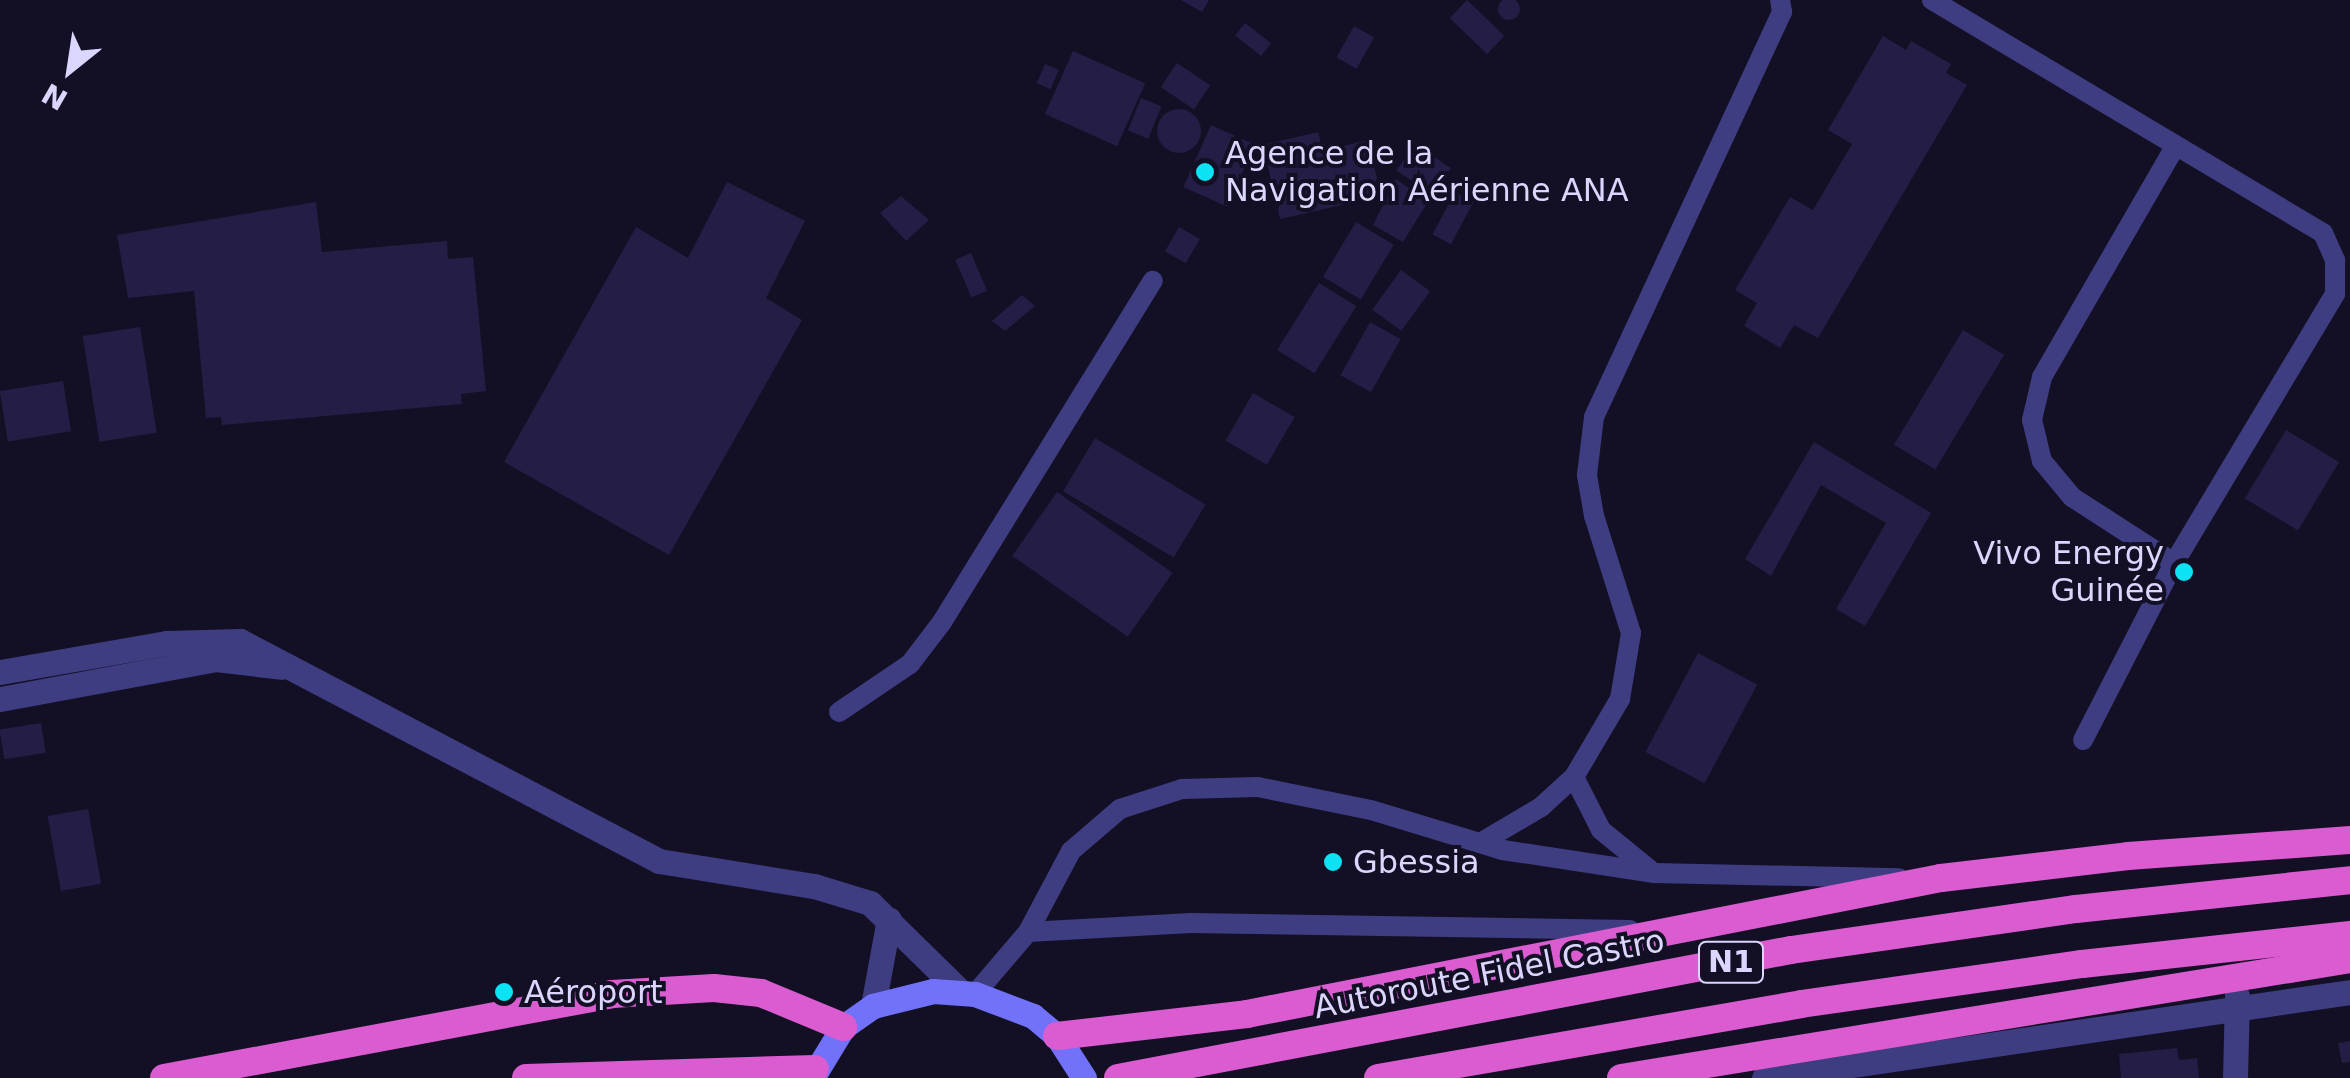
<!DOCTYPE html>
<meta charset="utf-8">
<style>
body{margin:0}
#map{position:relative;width:2350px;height:1078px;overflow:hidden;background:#131025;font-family:"DejaVu Sans",sans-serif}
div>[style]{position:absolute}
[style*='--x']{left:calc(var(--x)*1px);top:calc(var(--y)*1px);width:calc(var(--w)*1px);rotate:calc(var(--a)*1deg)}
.building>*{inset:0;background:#241d45;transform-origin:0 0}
.round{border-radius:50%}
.service>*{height:20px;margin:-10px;padding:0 10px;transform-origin:10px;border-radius:10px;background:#3e3d82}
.minor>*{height:25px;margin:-12.5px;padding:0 12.5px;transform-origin:12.5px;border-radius:12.5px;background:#3e3d82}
.secondary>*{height:25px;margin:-12.5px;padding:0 12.5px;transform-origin:12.5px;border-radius:12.5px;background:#7172f9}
.trunk>*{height:28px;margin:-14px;padding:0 14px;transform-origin:14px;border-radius:14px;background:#da5cd0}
.dots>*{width:28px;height:28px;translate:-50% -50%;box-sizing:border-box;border:5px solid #131025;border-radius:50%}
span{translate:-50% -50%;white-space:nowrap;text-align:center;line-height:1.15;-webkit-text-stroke:8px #131025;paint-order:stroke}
.shield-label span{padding:2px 8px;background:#131025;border:2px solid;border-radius:8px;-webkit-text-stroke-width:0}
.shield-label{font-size:30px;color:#dad6fd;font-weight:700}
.poi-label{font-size:32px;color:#dad6fd}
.left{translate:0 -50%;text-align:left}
.right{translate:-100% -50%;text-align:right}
.street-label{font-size:32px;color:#dad6fd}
.north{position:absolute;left:20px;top:20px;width:100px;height:100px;-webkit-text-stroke:8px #131025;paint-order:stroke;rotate:210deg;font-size:28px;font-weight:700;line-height:40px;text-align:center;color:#dad6fd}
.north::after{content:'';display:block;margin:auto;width:35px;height:45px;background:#dad6fd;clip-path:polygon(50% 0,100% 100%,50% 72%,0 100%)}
</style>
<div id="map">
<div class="building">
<div class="round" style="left:1498px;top:-2px;width:22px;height:22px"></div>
<div style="clip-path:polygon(1181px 0,1209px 0,1202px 12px)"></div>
<div style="left:1467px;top:0;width:52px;height:25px;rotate:44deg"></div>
<div style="left:1245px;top:23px;width:33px;height:16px;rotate:38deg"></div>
<div style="left:1354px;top:26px;width:23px;height:36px;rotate:29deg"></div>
<div style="clip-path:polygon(1883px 36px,1906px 50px,1911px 41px,1951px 64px,1946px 73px,1967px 85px,1818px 338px,1794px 325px,1780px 348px,1744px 326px,1757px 303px,1735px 290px,1790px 197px,1813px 210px,1852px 144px,1828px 130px)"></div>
<div style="left:1073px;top:51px;width:79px;height:69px;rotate:24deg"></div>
<div style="left:1177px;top:63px;width:40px;height:29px;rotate:34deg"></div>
<div style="left:1045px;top:64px;width:15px;height:21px;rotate:23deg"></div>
<div style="left:1141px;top:98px;width:22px;height:35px;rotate:22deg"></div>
<div class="round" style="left:1157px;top:109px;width:44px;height:44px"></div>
<div style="left:1211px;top:125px;width:48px;height:68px;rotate:24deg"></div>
<div style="clip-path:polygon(1318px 132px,1323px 151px,1368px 140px,1381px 196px,1280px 219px,1263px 145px)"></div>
<div style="left:1414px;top:144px;width:44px;height:32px;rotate:33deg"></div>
<div style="clip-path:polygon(1396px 179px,1428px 202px,1403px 242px,1373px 225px)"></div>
<div style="clip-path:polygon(727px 182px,805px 221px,766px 298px,802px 320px,669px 555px,504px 462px,636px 227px,688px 258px)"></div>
<div style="left:1455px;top:192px;width:21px;height:48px;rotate:28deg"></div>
<div style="clip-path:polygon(901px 196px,929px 220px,906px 241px,880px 213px)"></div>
<div style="clip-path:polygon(316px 202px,322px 252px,447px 241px,448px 259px,473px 257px,486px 391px,461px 394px,462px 404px,222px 425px,221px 417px,206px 418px,194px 291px,128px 298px,117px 235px)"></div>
<div style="left:1356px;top:222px;width:44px;height:64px;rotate:31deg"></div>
<div style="left:1179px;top:227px;width:24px;height:28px;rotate:30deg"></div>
<div style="left:971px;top:253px;width:41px;height:17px;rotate:67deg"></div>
<div style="left:1401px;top:270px;width:36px;height:49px;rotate:36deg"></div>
<div style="left:1319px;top:283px;width:44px;height:79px;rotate:32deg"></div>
<div style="clip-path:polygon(1022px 295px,1035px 306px,1005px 331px,992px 321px)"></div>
<div style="left:1370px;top:322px;width:35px;height:61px;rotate:29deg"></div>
<div style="left:140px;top:327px;width:107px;height:58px;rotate:81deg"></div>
<div style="left:1963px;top:330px;width:48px;height:134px;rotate:31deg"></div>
<div style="left:63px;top:381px;width:51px;height:64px;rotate:81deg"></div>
<div style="left:1253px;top:393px;width:48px;height:55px;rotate:30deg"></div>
<div style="left:2286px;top:430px;width:62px;height:80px;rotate:31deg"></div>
<div style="left:1095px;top:438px;width:129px;height:62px;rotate:31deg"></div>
<div style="clip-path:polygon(1814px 442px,1931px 513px,1865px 626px,1836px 609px,1886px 523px,1821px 485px,1771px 576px,1745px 559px)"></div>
<div style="left:1057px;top:492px;width:141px;height:78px;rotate:35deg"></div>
<div style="left:1698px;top:653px;width:67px;height:112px;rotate:28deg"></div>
<div style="left:41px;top:723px;width:30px;height:42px;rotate:81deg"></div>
<div style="left:88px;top:809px;width:76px;height:41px;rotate:80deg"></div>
<div style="clip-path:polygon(2350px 1041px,2350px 1062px,2342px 1063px,2338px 1043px)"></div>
<div style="clip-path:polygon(2177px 1048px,2179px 1060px,2197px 1058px,2199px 1078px,2121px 1078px,2119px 1054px)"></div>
</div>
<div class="service">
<div style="--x:1932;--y:0;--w:455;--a:30.8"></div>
<div style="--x:2323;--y:233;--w:30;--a:66"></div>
<div style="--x:2335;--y:260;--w:34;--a:90"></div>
<div style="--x:2335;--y:294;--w:313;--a:120.9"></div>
<div style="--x:2174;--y:563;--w:199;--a:117.2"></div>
<div style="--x:2174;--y:563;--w:121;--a:-147.1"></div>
<div style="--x:2072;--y:497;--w:47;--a:-129.8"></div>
<div style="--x:2042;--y:461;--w:42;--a:-103.7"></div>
<div style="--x:2032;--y:420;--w:44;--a:-76.9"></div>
<div style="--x:2042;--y:377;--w:266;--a:-60"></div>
<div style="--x:839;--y:712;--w:86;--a:-34.1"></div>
<div style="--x:910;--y:664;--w:53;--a:-52.7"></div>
<div style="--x:942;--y:622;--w:401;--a:-58.3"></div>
<div style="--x:1574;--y:777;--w:59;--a:63"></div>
<div style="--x:1601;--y:830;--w:63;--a:39.2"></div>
<div style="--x:1480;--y:843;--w:71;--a:-30.5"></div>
<div style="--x:1541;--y:807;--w:45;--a:-42.3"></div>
<div style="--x:1574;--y:777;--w:91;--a:-59.5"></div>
<div style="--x:1620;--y:699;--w:67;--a:-80.5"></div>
<div style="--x:1631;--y:633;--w:123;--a:-107.5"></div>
<div style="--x:1594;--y:516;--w:42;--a:-99.7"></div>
<div style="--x:1587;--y:475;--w:58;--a:-83.1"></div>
<div style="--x:1594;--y:417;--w:447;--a:-65.1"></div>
<div style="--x:1782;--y:12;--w:12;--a:-99"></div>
<div style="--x:1028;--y:932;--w:163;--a:-3.2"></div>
<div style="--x:1191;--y:923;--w:439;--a:0.9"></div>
<div style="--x:975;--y:994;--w:82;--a:-49.5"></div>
<div style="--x:1028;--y:932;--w:92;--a:-62"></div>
<div style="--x:1071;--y:851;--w:65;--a:-40.6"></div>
<div style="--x:1120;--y:809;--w:65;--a:-17.9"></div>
<div style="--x:1182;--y:789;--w:76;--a:-1.5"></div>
<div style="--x:1258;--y:787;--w:115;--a:11.5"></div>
<div style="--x:1371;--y:810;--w:138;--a:16.9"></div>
<div style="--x:1503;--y:850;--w:153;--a:8.7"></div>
<div style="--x:1654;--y:873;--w:245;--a:1.2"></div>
</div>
<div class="minor">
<div style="--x:0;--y:672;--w:169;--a:-9.9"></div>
<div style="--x:167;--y:643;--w:73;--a:-1.6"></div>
<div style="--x:240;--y:641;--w:473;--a:27.7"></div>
<div style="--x:659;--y:861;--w:157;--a:9.2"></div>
<div style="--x:814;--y:886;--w:59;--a:16.9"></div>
<div style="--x:870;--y:903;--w:127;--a:44.4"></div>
<div style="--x:0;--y:699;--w:220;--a:-10.5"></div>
<div style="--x:216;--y:659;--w:66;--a:6.9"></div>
<div style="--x:873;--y:1006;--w:88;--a:-79.6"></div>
<div style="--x:1764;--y:1078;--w:592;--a:-8.35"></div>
<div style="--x:2235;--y:1078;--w:82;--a:-88.6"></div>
</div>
<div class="secondary">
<div style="--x:812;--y:1078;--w:60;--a:-58.7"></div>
<div style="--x:843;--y:1027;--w:37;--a:-35"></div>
<div style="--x:873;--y:1006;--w:62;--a:-14"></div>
<div style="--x:933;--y:991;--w:42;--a:4.1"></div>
<div style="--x:975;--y:994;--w:62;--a:20.8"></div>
<div style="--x:1033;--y:1016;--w:31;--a:40"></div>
<div style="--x:1057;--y:1036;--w:50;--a:57.3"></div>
</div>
<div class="trunk">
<div style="--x:1057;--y:1036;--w:191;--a:-6.6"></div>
<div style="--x:1247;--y:1014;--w:707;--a:-11.09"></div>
<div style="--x:1941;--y:878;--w:188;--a:-6.7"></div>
<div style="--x:2128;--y:856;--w:223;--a:-4.1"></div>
<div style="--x:164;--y:1078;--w:456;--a:-10.6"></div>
<div style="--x:612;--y:994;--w:102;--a:-3.4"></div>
<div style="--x:714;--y:988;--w:47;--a:6.1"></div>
<div style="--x:761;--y:993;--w:89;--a:22.5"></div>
<div style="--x:526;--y:1078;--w:289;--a:-1.8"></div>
<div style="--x:1118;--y:1078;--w:685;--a:-10.77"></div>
<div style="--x:1791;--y:950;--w:288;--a:-8.2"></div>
<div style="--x:2076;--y:909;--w:276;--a:-6"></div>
<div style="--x:1378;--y:1078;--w:429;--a:-9.9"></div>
<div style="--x:1801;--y:1004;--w:284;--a:-8.1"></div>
<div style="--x:2082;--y:964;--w:270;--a:-6.2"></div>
<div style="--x:1621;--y:1078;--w:739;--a:-9.27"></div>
</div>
<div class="dots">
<div style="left:1205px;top:172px;background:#0be3f4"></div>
<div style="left:2184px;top:572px;background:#0be3f4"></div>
<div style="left:1333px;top:862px;background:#0be3f4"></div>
<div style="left:504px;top:992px;background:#0be3f4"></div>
</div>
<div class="shield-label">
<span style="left:1731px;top:962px">N1</span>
</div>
<div class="poi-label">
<span class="left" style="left:1225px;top:172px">Agence de la<br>Navigation Aérienne ANA</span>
<span class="right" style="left:2164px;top:572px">Vivo Energy<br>Guinée</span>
<span class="left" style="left:1353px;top:862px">Gbessia</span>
<span class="left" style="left:524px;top:992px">Aéroport</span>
</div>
<div class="street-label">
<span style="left:1489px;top:974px;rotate:-11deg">Autoroute Fidel Castro</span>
</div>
<div class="north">N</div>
</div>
